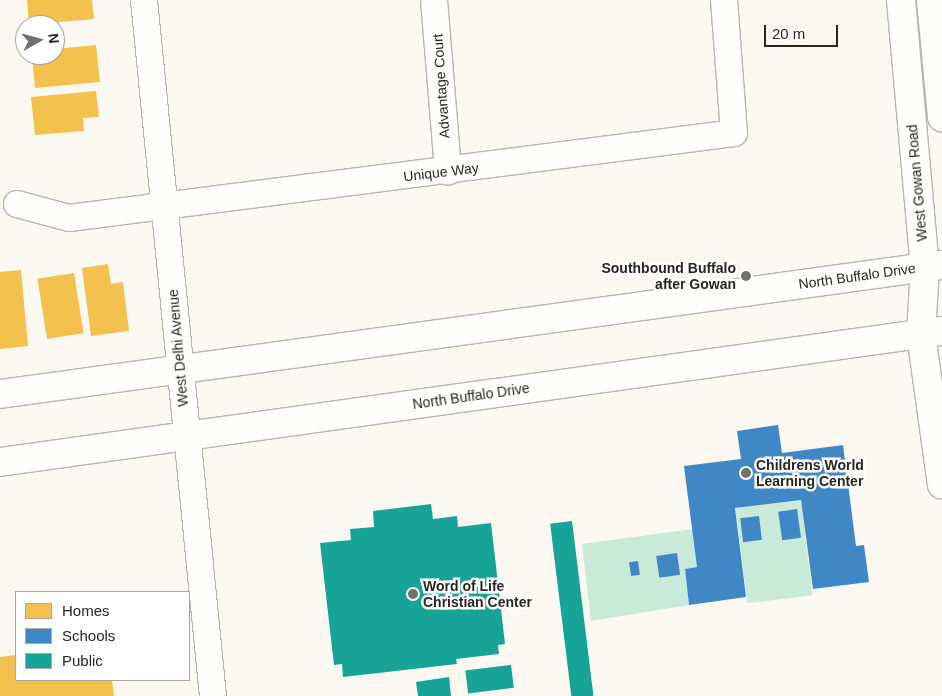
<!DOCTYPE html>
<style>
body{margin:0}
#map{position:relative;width:942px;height:696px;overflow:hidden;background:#faf8f1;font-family:Arial,sans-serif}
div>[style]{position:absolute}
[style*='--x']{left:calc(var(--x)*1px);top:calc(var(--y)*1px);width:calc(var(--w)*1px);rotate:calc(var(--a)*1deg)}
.green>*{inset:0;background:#c9ead8;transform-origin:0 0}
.homes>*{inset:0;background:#f2c14e;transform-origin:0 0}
.schools>*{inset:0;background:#3f88c5;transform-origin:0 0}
.public>*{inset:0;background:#17a398;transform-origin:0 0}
.roads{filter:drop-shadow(1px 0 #b7b5b0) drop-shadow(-1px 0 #b7b5b0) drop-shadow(0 1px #b7b5b0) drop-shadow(0 -1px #b7b5b0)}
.minor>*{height:26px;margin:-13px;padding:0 13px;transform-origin:13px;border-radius:13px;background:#fefefd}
.tertiary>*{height:28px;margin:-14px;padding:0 14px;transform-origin:14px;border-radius:14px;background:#fefefd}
.secondary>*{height:28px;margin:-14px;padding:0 14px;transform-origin:14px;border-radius:14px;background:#fefefd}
.dots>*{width:14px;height:14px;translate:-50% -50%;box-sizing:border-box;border:2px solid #fff;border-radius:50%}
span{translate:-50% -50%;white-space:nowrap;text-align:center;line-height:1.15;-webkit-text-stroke:5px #fff;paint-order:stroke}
.street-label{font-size:14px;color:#272621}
.poi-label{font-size:14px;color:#272621;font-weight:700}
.right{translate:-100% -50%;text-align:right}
.left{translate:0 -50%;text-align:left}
.legend{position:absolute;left:15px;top:591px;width:175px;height:90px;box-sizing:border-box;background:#fff;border:1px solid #a9a8a6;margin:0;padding:6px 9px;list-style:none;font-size:15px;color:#272621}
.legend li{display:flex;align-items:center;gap:10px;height:25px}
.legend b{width:25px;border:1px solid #a9a8a6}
.north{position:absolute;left:15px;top:15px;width:50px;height:50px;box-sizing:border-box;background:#fff;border:1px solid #a9a8a6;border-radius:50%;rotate:83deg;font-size:14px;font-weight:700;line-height:20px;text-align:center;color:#272621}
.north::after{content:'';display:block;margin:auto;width:18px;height:22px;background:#71706a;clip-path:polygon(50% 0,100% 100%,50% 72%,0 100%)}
.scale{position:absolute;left:764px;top:25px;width:74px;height:22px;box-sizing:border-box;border:2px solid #272621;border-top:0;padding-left:6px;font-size:15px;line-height:18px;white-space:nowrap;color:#272621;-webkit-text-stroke:4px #fff;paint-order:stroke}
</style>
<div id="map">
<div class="green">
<div style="left:801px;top:500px;width:96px;height:66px;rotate:83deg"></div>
<div style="clip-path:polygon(693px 529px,697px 567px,685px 569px,689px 605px,591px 621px,582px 544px)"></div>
</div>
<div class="homes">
<div style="clip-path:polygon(27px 0,92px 0,94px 19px,29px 25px)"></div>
<div style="clip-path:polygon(96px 45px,100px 82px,35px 88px,32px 55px,55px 55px,55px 49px)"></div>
<div style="clip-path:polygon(96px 91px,99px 117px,83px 118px,84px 131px,35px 135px,31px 97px)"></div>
<div style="clip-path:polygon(108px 264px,111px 284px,123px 282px,129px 331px,91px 336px,82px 268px)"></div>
<div style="clip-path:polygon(21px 270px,28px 346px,0 349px,0 272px)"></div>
<div style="left:74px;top:273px;width:61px;height:37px;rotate:81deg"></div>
<div style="clip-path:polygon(16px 655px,16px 680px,112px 680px,114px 696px,0 696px,0 657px)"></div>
</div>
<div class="schools">
<div style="clip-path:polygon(778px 425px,782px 453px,843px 445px,856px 546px,864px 545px,869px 582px,813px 589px,801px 500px,735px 508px,746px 597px,689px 605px,685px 569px,697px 567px,684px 466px,741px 459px,737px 431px)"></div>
<div style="left:797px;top:509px;width:29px;height:19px;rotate:82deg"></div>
<div style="left:759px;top:516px;width:24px;height:19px;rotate:83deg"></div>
<div style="left:677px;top:553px;width:22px;height:21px;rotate:82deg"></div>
<div style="left:638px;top:561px;width:14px;height:9px;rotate:82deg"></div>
</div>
<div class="public">
<div style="clip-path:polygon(431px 504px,433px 519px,457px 516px,458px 527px,491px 523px,505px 644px,498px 645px,499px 654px,456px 659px,457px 664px,343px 677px,342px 664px,334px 665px,320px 543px,351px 540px,350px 529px,374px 527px,373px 511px)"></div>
<div style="left:572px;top:521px;width:176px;height:22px;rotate:83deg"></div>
<div style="left:511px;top:665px;width:23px;height:46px;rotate:83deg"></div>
<div style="clip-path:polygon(449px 677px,451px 696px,418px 696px,416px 682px)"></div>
</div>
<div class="roads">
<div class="minor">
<div style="--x:144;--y:0;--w:699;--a:84.34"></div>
<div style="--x:434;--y:0;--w:172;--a:85.3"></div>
<div style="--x:17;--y:204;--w:54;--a:15.1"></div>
<div style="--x:69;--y:218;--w:670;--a:-7.28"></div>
<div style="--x:734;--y:133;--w:133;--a:-94.3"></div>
</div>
<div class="tertiary">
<div style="--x:901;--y:0;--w:268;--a:84.9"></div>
<div style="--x:925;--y:267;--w:67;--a:93.4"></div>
<div style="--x:921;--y:334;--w:152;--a:82.1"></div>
<div style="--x:931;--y:0;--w:118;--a:84.6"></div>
</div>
<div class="secondary">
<div style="--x:0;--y:394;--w:951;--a:-7.8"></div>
<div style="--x:0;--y:462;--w:951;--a:-7.92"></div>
</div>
</div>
<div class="dots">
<div style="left:746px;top:276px;background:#71706a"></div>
<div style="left:746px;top:473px;background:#71706a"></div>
<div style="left:413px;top:594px;background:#71706a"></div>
</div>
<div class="street-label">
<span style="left:441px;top:86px;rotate:-94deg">Advantage Court</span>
<span style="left:441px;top:172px;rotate:-7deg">Unique Way</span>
<span style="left:917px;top:183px;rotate:-95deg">West Gowan Road</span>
<span style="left:857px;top:276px;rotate:-8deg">North Buffalo Drive</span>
<span style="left:178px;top:348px;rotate:-95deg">West Delhi Avenue</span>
<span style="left:471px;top:396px;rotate:-8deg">North Buffalo Drive</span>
</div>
<div class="poi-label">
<span class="right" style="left:736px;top:276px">Southbound Buffalo<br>after Gowan</span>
<span class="left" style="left:756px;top:473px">Childrens World<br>Learning Center</span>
<span class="left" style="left:423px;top:594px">Word of Life<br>Christian Center</span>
</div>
<ul class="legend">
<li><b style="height:14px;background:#f2c14e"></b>Homes</li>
<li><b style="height:14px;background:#3f88c5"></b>Schools</li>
<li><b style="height:14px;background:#17a398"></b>Public</li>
</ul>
<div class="north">N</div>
<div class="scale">20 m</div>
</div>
